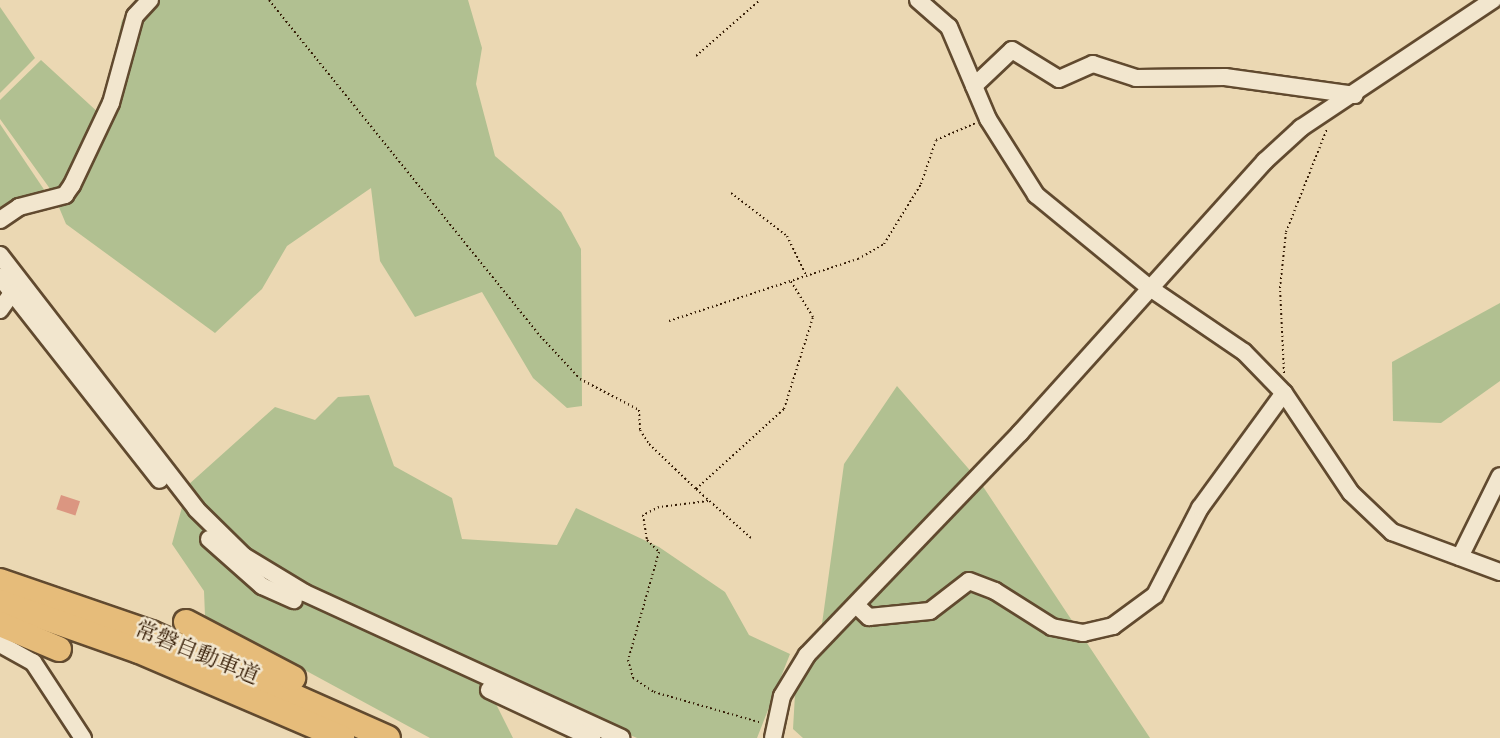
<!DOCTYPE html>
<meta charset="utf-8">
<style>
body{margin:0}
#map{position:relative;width:1500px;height:738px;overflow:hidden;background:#ebd8b3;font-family:"IM FELL DW Pica","Noto Serif JP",serif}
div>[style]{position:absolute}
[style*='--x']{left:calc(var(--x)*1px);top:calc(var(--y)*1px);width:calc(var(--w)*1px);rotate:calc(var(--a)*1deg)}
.green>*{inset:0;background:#b1c091}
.building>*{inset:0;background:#db9681;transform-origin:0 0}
.path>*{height:2px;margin-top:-1px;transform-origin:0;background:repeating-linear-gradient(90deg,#331a03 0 1.5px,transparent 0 4.5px)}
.roads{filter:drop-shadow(2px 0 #614a2f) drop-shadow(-2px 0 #614a2f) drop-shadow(0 2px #614a2f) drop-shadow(0 -2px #614a2f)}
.minor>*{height:16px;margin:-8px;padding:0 8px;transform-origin:8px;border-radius:8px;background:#f2e6ce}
.highway>*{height:24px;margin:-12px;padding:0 12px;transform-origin:12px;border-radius:12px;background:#e6bc7a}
span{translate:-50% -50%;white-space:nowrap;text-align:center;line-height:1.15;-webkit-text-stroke:5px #f2e6ce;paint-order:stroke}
.street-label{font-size:22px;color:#331a03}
</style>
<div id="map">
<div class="green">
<div style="clip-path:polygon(151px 0,468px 0,482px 48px,476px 84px,495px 156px,561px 212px,581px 249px,582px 406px,567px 408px,533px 378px,482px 292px,415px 317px,380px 261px,371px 188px,287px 246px,262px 289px,215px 333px,66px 224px,53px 193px,0 119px,0 100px,41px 60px,101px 115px,122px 20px)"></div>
<div style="clip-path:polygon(0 7px,35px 58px,0 93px)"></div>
<div style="clip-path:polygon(0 124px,47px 194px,0 214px)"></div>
<div style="clip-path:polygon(1500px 303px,1500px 381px,1441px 423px,1393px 421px,1392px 362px)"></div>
<div style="clip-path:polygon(897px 386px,980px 482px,1150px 738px,803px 738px,793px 729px,795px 694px,818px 653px,844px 464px)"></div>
<div style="clip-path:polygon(369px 395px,394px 466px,452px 498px,462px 539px,557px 545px,576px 508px,659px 547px,725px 592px,749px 635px,790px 654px,757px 738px,637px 738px,501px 679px,495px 702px,513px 738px,430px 738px,205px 616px,204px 591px,172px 544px,188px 485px,275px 407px,315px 420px,338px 397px)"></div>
</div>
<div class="building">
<div style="left:61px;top:495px;width:20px;height:15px;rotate:18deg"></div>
</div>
<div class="path">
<div style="--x:269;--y:0;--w:436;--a:51.1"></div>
<div style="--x:543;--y:339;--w:54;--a:47.2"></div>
<div style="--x:580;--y:379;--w:67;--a:27.7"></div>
<div style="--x:639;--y:410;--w:20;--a:87"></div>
<div style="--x:640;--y:430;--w:17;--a:57"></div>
<div style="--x:649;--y:444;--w:65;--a:43.8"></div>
<div style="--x:696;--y:56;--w:85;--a:-41.2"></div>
<div style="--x:731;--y:193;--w:71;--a:37.5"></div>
<div style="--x:787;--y:236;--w:43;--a:64"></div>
<div style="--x:669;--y:321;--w:199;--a:-18.2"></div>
<div style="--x:858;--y:259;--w:30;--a:-30"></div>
<div style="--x:884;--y:244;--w:70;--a:-58.3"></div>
<div style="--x:921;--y:184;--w:46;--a:-71.2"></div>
<div style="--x:936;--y:140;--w:43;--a:-23"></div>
<div style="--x:1284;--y:373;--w:85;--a:-92.7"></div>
<div style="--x:1280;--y:288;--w:56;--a:-83.9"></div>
<div style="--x:1286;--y:232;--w:111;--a:-68.3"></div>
<div style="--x:708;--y:501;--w:49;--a:173"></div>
<div style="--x:659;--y:507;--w:18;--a:153"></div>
<div style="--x:643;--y:515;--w:25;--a:81"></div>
<div style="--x:647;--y:540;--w:17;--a:45"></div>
<div style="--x:659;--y:552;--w:112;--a:106"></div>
<div style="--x:628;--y:660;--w:19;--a:74"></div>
<div style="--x:633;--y:678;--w:25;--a:34"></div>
<div style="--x:654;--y:692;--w:112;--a:16"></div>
<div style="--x:751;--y:538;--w:74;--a:-138.3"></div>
<div style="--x:696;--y:489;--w:119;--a:-42.3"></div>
<div style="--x:784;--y:409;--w:96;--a:-72.5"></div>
<div style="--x:813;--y:317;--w:44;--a:-121.9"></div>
</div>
<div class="roads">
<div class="minor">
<div style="--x:918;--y:0;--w:41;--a:41.1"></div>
<div style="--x:949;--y:27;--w:100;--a:67"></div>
<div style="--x:988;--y:119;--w:90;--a:57.7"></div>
<div style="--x:1036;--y:195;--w:144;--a:39.3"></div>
<div style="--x:1147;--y:286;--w:117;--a:34.2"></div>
<div style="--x:1244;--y:352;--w:57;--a:45.7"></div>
<div style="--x:1284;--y:393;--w:120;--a:56.2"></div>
<div style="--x:1351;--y:493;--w:57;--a:43.6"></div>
<div style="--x:1392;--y:532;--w:115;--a:20.3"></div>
<div style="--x:974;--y:86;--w:52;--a:-43.5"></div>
<div style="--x:1012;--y:50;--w:55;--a:31.7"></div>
<div style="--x:1059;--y:79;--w:37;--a:-24"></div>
<div style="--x:1093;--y:64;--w:45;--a:18"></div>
<div style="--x:1136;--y:78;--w:89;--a:-0.6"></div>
<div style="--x:1225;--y:77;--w:131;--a:7.9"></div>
<div style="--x:0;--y:220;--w:23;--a:-34"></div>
<div style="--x:19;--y:207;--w:48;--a:-14.6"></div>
<div style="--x:65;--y:195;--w:12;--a:-55"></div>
<div style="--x:72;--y:185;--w:91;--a:-64.6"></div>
<div style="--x:111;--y:103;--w:90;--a:-74.6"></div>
<div style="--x:135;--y:16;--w:22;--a:-47"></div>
<div style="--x:0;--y:255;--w:321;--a:52.3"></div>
<div style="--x:196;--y:509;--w:67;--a:44.4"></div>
<div style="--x:244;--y:556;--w:71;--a:31.2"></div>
<div style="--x:305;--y:593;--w:348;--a:24.6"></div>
<div style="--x:0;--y:277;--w:258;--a:51.8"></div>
<div style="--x:0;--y:310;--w:21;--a:-55"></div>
<div style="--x:209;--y:539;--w:71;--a:41.6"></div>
<div style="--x:262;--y:586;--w:35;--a:24"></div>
<div style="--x:1460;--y:557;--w:90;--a:-63.7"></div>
<div style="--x:856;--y:605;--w:18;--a:43"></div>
<div style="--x:869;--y:617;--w:61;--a:-5.6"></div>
<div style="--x:930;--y:611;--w:49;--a:-37.6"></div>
<div style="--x:969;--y:581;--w:28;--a:21"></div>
<div style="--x:995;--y:591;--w:67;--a:32.3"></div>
<div style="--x:1052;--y:627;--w:32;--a:11"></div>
<div style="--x:1083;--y:633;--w:31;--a:-13"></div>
<div style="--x:1113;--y:626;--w:52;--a:-36.4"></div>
<div style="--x:1155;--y:595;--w:98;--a:-62.7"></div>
<div style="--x:1200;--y:508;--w:142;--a:-53.9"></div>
<div style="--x:0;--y:644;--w:38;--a:29"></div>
<div style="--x:33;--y:662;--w:91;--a:56.7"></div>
<div style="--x:489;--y:690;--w:114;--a:25"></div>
<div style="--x:773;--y:738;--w:43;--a:-77.9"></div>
<div style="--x:782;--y:696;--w:48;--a:-58.6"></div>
<div style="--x:807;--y:655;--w:308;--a:-46.2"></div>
<div style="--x:1020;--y:433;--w:366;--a:-48"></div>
<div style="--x:1265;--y:161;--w:49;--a:-42.5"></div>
<div style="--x:1301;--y:128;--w:231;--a:-33.7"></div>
</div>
<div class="highway">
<div style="--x:0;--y:581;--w:160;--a:19"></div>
<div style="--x:151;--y:633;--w:259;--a:23.9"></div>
<div style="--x:0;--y:602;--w:147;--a:19.4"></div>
<div style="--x:139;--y:651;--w:221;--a:23.2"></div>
<div style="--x:186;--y:622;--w:121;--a:27.6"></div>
<div style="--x:0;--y:624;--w:64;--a:23"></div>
</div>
</div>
<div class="street-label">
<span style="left:197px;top:653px;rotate:22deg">常磐自動車道</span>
</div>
</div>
